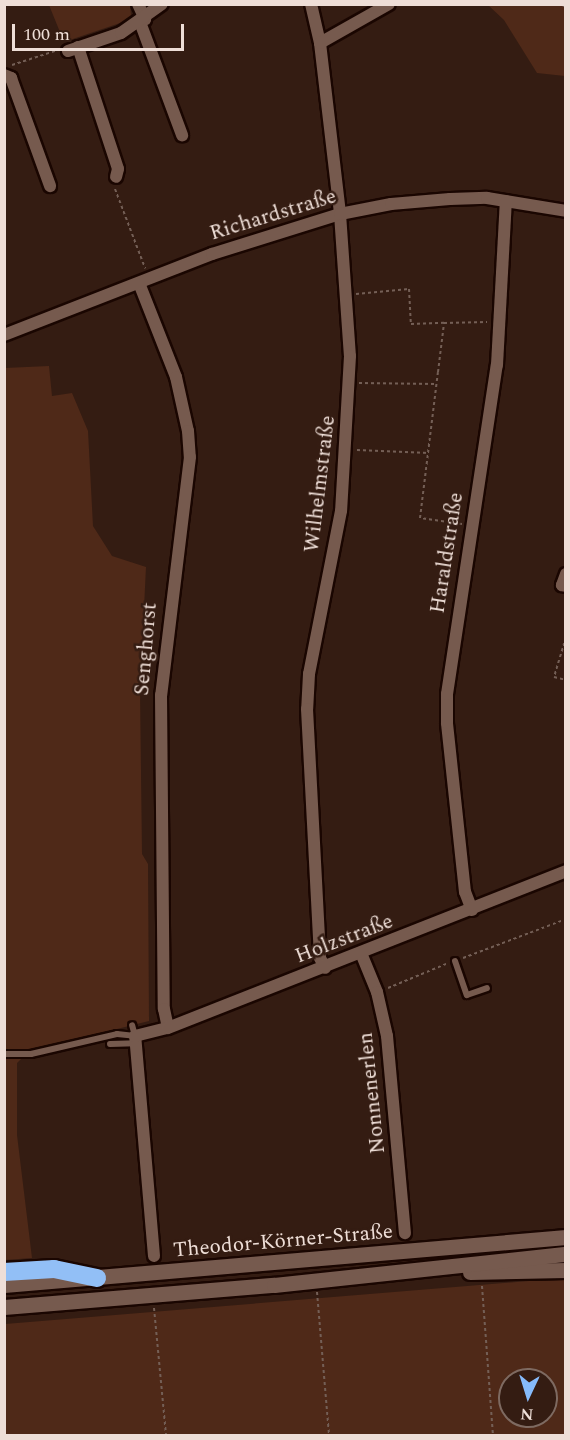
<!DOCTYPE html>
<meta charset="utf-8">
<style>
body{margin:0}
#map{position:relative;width:570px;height:1440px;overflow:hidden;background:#341c12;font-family:Spectral,serif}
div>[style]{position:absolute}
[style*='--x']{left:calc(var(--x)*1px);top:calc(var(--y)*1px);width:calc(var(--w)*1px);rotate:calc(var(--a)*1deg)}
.green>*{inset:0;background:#4f2918}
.path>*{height:2px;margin-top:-1px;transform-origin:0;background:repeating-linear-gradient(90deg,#745f56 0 3px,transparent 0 6px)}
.roads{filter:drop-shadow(2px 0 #1a0601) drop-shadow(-2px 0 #1a0601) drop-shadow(0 2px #1a0601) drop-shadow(0 -2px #1a0601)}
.lane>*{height:6px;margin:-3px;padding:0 3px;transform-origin:3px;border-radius:3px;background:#765a4e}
.street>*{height:12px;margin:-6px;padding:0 6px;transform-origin:6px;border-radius:6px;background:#765a4e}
.secondary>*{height:15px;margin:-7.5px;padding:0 7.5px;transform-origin:7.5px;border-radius:7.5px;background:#765a4e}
.highway>*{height:18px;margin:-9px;padding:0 9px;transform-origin:9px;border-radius:9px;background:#92bff6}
span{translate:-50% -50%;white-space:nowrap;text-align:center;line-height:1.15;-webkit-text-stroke:5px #341c12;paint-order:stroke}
.street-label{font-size:21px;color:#eeded7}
.frame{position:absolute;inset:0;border:6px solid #eeded7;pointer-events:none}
.north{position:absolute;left:498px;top:1368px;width:60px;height:60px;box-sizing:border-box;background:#341c12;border:2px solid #7e6a61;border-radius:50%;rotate:184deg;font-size:16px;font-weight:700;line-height:24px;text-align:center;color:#eeded7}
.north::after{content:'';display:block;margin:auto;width:21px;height:27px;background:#86bbfb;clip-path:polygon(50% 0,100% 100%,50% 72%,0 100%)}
.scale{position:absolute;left:12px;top:24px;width:172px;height:27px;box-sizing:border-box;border:3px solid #eeded7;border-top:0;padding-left:8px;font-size:18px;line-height:21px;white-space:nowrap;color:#eeded7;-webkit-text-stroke:4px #341c12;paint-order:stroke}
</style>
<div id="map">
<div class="green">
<div style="clip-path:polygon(49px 5px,130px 5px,131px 16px,129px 20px,64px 42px)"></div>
<div style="clip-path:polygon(488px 5px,565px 5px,565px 76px,537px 73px,504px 20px)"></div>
<div style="clip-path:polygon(49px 366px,52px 396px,72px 393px,88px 431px,93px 526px,112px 556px,146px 567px,140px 690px,142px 854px,148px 864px,149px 1021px,29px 1051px,17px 1063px,17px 1135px,32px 1258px,5px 1260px,5px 368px)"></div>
<div style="clip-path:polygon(evenodd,565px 1278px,565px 1435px,5px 1435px,5px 1324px,565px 1278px,510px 1380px,546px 1380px,546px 1416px,510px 1416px,510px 1380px)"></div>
</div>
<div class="path">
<div style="--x:562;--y:4;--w:6;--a:51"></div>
<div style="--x:12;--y:65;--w:48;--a:-18.1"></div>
<div style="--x:115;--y:189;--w:85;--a:69.2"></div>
<div style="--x:356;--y:294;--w:53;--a:-5.4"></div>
<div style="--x:409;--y:289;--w:35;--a:87"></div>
<div style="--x:411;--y:324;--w:33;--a:-2"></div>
<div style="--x:359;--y:383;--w:77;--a:0.7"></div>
<div style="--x:357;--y:450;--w:72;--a:2.4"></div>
<div style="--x:462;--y:524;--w:42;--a:-171.9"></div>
<div style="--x:420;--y:518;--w:147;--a:-83"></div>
<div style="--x:438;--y:372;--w:49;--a:-83"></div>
<div style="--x:444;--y:323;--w:43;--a:-1.3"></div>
<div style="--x:566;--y:637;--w:42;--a:106.7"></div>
<div style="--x:554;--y:677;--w:12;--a:14"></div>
<div style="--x:463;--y:958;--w:110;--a:-20.7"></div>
<div style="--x:388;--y:988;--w:63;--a:-22.5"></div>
<div style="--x:482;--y:1286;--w:150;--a:85.8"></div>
<div style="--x:317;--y:1292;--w:144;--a:85.2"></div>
<div style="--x:154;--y:1308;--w:129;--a:84.6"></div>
</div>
<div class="roads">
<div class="lane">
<div style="--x:455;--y:961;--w:36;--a:71"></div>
<div style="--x:467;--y:995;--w:21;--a:-19"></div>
<div style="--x:110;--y:1044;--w:25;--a:-2"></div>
<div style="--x:4;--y:1054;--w:27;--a:0"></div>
<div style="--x:31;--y:1054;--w:88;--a:-13.1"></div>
<div style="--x:117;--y:1034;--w:18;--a:6"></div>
<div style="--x:135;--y:1036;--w:11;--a:-105"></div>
</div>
<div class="street">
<div style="--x:138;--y:4;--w:17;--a:65"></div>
<div style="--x:311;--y:4;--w:40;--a:77"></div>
<div style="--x:320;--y:43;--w:172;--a:83.3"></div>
<div style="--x:340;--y:214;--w:142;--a:86"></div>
<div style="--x:350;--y:356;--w:155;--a:93.3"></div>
<div style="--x:341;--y:511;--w:166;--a:101.1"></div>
<div style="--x:309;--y:674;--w:35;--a:93"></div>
<div style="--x:307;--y:709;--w:249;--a:87"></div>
<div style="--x:320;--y:958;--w:11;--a:63"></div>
<div style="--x:140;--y:22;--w:121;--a:69.6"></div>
<div style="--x:320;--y:43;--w:79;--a:-29.5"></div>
<div style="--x:78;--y:47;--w:128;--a:71.8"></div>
<div style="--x:118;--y:169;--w:8;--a:104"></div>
<div style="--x:68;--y:51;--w:56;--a:-18.8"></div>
<div style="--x:121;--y:33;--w:50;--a:-35.3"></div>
<div style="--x:4;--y:75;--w:8;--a:23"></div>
<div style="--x:11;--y:78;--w:115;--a:70.1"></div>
<div style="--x:139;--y:283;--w:101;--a:68.5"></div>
<div style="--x:176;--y:377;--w:55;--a:77.5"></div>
<div style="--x:188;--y:431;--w:26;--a:86"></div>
<div style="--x:190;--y:457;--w:240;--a:96.9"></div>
<div style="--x:161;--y:695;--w:314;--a:89.5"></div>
<div style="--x:164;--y:1009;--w:19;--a:78"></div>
<div style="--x:4;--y:335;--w:223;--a:-21.3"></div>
<div style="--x:212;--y:254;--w:134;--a:-17.4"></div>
<div style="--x:340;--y:214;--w:52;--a:-11.1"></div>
<div style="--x:391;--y:204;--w:59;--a:-4.8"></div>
<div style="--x:450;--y:199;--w:37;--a:-2"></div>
<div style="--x:487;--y:198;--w:80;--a:9.3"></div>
<div style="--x:566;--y:574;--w:12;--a:110"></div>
<div style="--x:562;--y:585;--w:4;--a:14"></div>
<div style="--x:472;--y:910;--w:19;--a:-111"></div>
<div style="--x:465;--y:892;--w:170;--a:-96.1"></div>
<div style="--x:447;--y:723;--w:29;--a:-90"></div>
<div style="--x:447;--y:694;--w:333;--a:-81.4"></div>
<div style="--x:497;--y:365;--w:164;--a:-86.9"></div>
<div style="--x:361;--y:953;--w:42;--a:67.7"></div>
<div style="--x:377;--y:992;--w:45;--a:77.2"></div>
<div style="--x:387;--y:1036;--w:198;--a:84.8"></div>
<div style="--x:154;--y:1256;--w:221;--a:-94.9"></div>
<div style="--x:135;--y:1036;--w:34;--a:-14"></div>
<div style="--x:168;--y:1028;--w:428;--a:-21.5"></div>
</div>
<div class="secondary">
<div style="--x:470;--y:1272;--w:96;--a:-1.2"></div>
<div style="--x:4;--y:1285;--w:564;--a:-4.88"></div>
<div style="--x:4;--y:1307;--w:271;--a:-4.7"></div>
<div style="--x:274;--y:1285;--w:294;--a:-6.1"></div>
</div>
<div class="highway">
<div style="--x:4;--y:1272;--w:50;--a:-3.4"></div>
<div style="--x:54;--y:1269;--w:44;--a:11.8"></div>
</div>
</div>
<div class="street-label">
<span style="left:273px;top:215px;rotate:-17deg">Richardstraße</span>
<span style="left:320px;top:484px;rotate:-83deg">Wilhelmstraße</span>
<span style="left:447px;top:553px;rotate:-81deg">Haraldstraße</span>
<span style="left:146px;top:649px;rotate:-85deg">Senghorst</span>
<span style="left:344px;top:939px;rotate:-21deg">Holzstraße</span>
<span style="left:372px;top:1093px;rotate:-96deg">Nonnenerlen</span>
<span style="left:283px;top:1241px;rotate:-5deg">Theodor-Körner-Straße</span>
</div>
<div class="frame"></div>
<div class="north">N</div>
<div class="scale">100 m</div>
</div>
